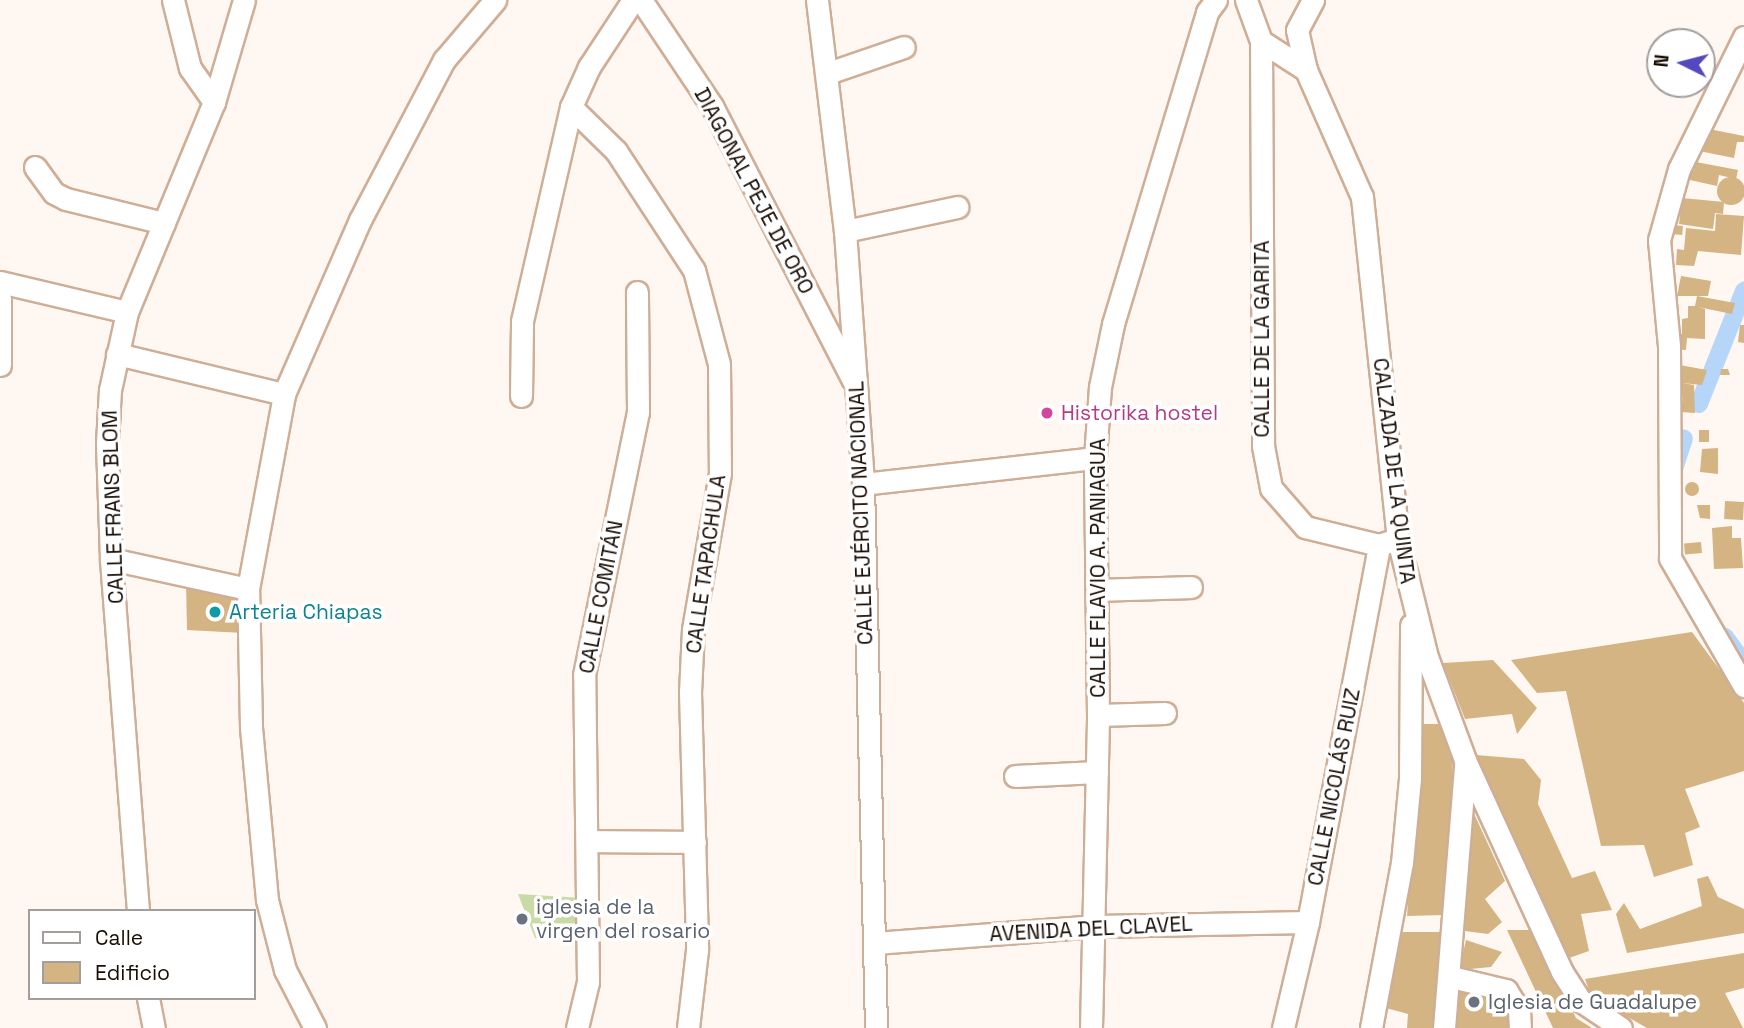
<!DOCTYPE html>
<meta charset="utf-8">
<style>
body{margin:0}
#map{position:relative;width:1744px;height:1028px;overflow:hidden;background:#fef7f2;font-family:"Space Grotesk",sans-serif}
div>[style]{position:absolute}
[style*='--x']{left:calc(var(--x)*1px);top:calc(var(--y)*1px);width:calc(var(--w)*1px);rotate:calc(var(--a)*1deg)}
.green>*{inset:0;background:#c9daa6}
.canal>*{height:18px;margin:-9px;padding:0 9px;transform-origin:9px;border-radius:9px;background:#b5d6f9}
.building>*{inset:0;background:#d3b482;transform-origin:0 0}
.round{border-radius:50%}
.roads{filter:drop-shadow(2px 0 #ceae96) drop-shadow(-2px 0 #ceae96) drop-shadow(0 2px #ceae96) drop-shadow(0 -2px #ceae96)}
.minor>*{height:21px;margin:-10.5px;padding:0 10.5px;transform-origin:10.5px;border-radius:10.5px;background:#fff}
.dots>*{width:19px;height:19px;translate:-50% -50%;box-sizing:border-box;border:4px solid #fff;border-radius:50%}
span{translate:-50% -50%;white-space:nowrap;text-align:center;line-height:1.15;-webkit-text-stroke:7px #fff;paint-order:stroke}
.street-label{font-size:21px;color:#180d05}
.hotel-label{font-size:21px;color:#b23c85}
.left{translate:0 -50%;text-align:left}
.culture-label{font-size:21px;color:#0d838f}
.worship-label{font-size:21px;color:#5b616d}
.legend{position:absolute;left:28px;top:909px;width:228px;height:91px;box-sizing:border-box;background:#fff;border:2px solid #a39e9b;margin:0;padding:9px 12px;list-style:none;font-size:21px;color:#180d05}
.legend li{display:flex;align-items:center;gap:14px;height:35px}
.legend b{width:35px;border:2px solid #a39e9b}
.north{position:absolute;left:1646px;top:28px;width:70px;height:70px;box-sizing:border-box;background:#fff;border:2px solid #a39e9b;border-radius:50%;rotate:276deg;font-size:19px;font-weight:700;line-height:28px;text-align:center;color:#180d05}
.north::after{content:'';display:block;margin:auto;width:24px;height:32px;background:#5348bf;clip-path:polygon(50% 0,100% 100%,50% 72%,0 100%)}
</style>
<div id="map">
<div class="green">
<div style="clip-path:polygon(518px 894px,582px 898px,581px 942px,535px 938px)"></div>
</div>
<div class="canal">
<div style="--x:1699;--y:404;--w:122;--a:-68.3"></div>
<div style="--x:1674;--y:469;--w:32;--a:-72"></div>
<div style="--x:1725;--y:637;--w:32;--a:54"></div>
</div>
<div class="building">
<div style="clip-path:polygon(1699px 127px,1744px 136px,1744px 142px,1737px 142px,1734px 158px,1694px 150px)"></div>
<div style="clip-path:polygon(1696px 162px,1738px 170px,1736px 179px,1719px 175px,1717px 186px,1681px 178px,1694px 170px)"></div>
<div class="round" style="left:1717px;top:177px;width:28px;height:28px"></div>
<div style="clip-path:polygon(1682px 198px,1724px 202px,1723px 214px,1715px 213px,1713px 229px,1679px 224px)"></div>
<div style="clip-path:polygon(1716px 214px,1744px 216px,1741px 255px,1698px 251px,1694px 266px,1676px 265px,1677px 249px,1684px 250px,1686px 228px,1715px 231px)"></div>
<div style="left:1672px;top:225px;width:11px;height:9px;rotate:5deg"></div>
<div style="clip-path:polygon(1681px 276px,1711px 281px,1708px 296px,1677px 296px)"></div>
<div style="clip-path:polygon(1697px 296px,1735px 303px,1732px 314px,1698px 307px,1705px 309px,1705px 339px,1687px 338px,1686px 350px,1671px 349px,1672px 333px,1682px 334px,1682px 319px,1688px 318px,1688px 306px,1695px 306px)"></div>
<div style="clip-path:polygon(1740px 325px,1744px 325px,1744px 343px,1738px 342px)"></div>
<div style="clip-path:polygon(1674px 364px,1707px 370px,1702px 385px,1682px 383px,1694px 385px,1695px 413px,1681px 412px,1683px 397px,1670px 395px)"></div>
<div style="clip-path:polygon(1721px 369px,1728px 369px,1730px 375px,1720px 375px)"></div>
<div style="left:1699px;top:430px;width:10px;height:12px"></div>
<div style="clip-path:polygon(1718px 448px,1718px 474px,1700px 472px,1702px 449px)"></div>
<div class="round" style="left:1685px;top:482px;width:14px;height:14px"></div>
<div style="left:1725px;top:501px;width:19px;height:18px;rotate:3deg"></div>
<div style="clip-path:polygon(1697px 505px,1710px 505px,1710px 519px,1700px 518px)"></div>
<div style="clip-path:polygon(1732px 526px,1732px 538px,1741px 538px,1743px 568px,1714px 569px,1712px 528px)"></div>
<div style="left:1701px;top:542px;width:11px;height:17px;rotate:85deg"></div>
<div style="clip-path:polygon(186px 581px,241px 594px,244px 633px,187px 630px)"></div>
<div style="clip-path:polygon(1692px 632px,1744px 703px,1744px 771px,1685px 789px,1700px 827px,1685px 833px,1693px 865px,1654px 877px,1644px 845px,1601px 846px,1566px 691px,1537px 693px,1511px 660px)"></div>
<div style="clip-path:polygon(1493px 660px,1537px 708px,1517px 734px,1512px 714px,1465px 719px,1443px 663px)"></div>
<div style="clip-path:polygon(1422px 724px,1442px 724px,1453px 762px,1444px 915px,1407px 916px)"></div>
<div style="clip-path:polygon(1476px 755px,1524px 759px,1541px 780px,1538px 804px,1572px 878px,1595px 871px,1612px 910px,1581px 914px,1589px 951px,1569px 958px)"></div>
<div style="clip-path:polygon(1470px 805px,1505px 881px,1485px 899px,1502px 922px,1488px 934px,1465px 931px)"></div>
<div style="clip-path:polygon(1708px 876px,1718px 897px,1744px 909px,1744px 933px,1627px 953px,1616px 914px,1624px 903px,1640px 929px,1702px 906px,1697px 879px)"></div>
<div style="clip-path:polygon(1507px 930px,1534px 930px,1576px 1018px,1592px 1028px,1553px 1028px)"></div>
<div style="clip-path:polygon(1401px 932px,1448px 932px,1436px 1028px,1407px 1028px,1408px 1014px,1386px 1008px)"></div>
<div style="clip-path:polygon(1466px 940px,1502px 952px,1491px 967px,1459px 970px)"></div>
<div style="clip-path:polygon(1744px 953px,1744px 988px,1725px 993px,1743px 1028px,1647px 1028px,1591px 996px,1585px 979px)"></div>
<div style="clip-path:polygon(1460px 986px,1492px 991px,1489px 1013px,1513px 1016px,1511px 1028px,1455px 1028px)"></div>
</div>
<div class="roads">
<div class="minor">
<div style="--x:173;--y:0;--w:70;--a:76"></div>
<div style="--x:190;--y:68;--w:42;--a:54.8"></div>
<div style="--x:641;--y:0;--w:128;--a:56.2"></div>
<div style="--x:712;--y:106;--w:308;--a:62.8"></div>
<div style="--x:817;--y:0;--w:233;--a:83.1"></div>
<div style="--x:845;--y:231;--w:254;--a:85.9"></div>
<div style="--x:863;--y:484;--w:544;--a:88.63"></div>
<div style="--x:1246;--y:0;--w:44;--a:69.9"></div>
<div style="--x:1261;--y:41;--w:54;--a:32.8"></div>
<div style="--x:1313;--y:0;--w:34;--a:118"></div>
<div style="--x:1297;--y:30;--w:41;--a:77.3"></div>
<div style="--x:1306;--y:70;--w:139;--a:66.2"></div>
<div style="--x:1362;--y:197;--w:344;--a:84"></div>
<div style="--x:1398;--y:539;--w:122;--a:76.2"></div>
<div style="--x:1427;--y:657;--w:110;--a:69.7"></div>
<div style="--x:1465;--y:760;--w:233;--a:65.4"></div>
<div style="--x:1562;--y:972;--w:35;--a:57"></div>
<div style="--x:1581;--y:1001;--w:48;--a:34"></div>
<div style="--x:1744;--y:37;--w:147;--a:116.2"></div>
<div style="--x:1679;--y:169;--w:74;--a:105.7"></div>
<div style="--x:1659;--y:240;--w:106;--a:84.6"></div>
<div style="--x:1669;--y:346;--w:212;--a:89.7"></div>
<div style="--x:1670;--y:558;--w:148;--a:60"></div>
<div style="--x:1261;--y:41;--w:405;--a:89.7"></div>
<div style="--x:1263;--y:446;--w:43;--a:79.2"></div>
<div style="--x:1271;--y:488;--w:52;--a:48.9"></div>
<div style="--x:1305;--y:527;--w:76;--a:13.7"></div>
<div style="--x:1379;--y:545;--w:20;--a:-18"></div>
<div style="--x:828;--y:73;--w:80;--a:-18.9"></div>
<div style="--x:571;--y:107;--w:63;--a:44.4"></div>
<div style="--x:616;--y:151;--w:142;--a:56.8"></div>
<div style="--x:694;--y:270;--w:97;--a:75.1"></div>
<div style="--x:719;--y:364;--w:109;--a:89.5"></div>
<div style="--x:720;--y:473;--w:158;--a:99.8"></div>
<div style="--x:693;--y:629;--w:63;--a:92.7"></div>
<div style="--x:690;--y:692;--w:258;--a:88.4"></div>
<div style="--x:697;--y:950;--w:79;--a:96.6"></div>
<div style="--x:35;--y:167;--w:32;--a:54"></div>
<div style="--x:54;--y:193;--w:13;--a:27"></div>
<div style="--x:66;--y:199;--w:101;--a:13.8"></div>
<div style="--x:845;--y:231;--w:115;--a:-12.1"></div>
<div style="--x:0;--y:282;--w:130;--a:13.3"></div>
<div style="--x:0;--y:298;--w:67;--a:90"></div>
<div style="--x:117;--y:354;--w:172;--a:13.5"></div>
<div style="--x:521;--y:396;--w:75;--a:-89.2"></div>
<div style="--x:522;--y:321;--w:220;--a:-77.1"></div>
<div style="--x:571;--y:107;--w:44;--a:-65.8"></div>
<div style="--x:589;--y:67;--w:80;--a:-56.7"></div>
<div style="--x:863;--y:484;--w:233;--a:-6.4"></div>
<div style="--x:111;--y:559;--w:140;--a:12.4"></div>
<div style="--x:1097;--y:590;--w:94;--a:-1.8"></div>
<div style="--x:1098;--y:715;--w:67;--a:-1.7"></div>
<div style="--x:1015;--y:776;--w:82;--a:-2.8"></div>
<div style="--x:587;--y:841;--w:108;--a:0.5"></div>
<div style="--x:138;--y:911;--w:353;--a:-94.4"></div>
<div style="--x:111;--y:559;--w:116;--a:-92"></div>
<div style="--x:107;--y:443;--w:53;--a:-86.8"></div>
<div style="--x:110;--y:390;--w:80;--a:-77.7"></div>
<div style="--x:127;--y:312;--w:227;--a:-67.5"></div>
<div style="--x:214;--y:102;--w:106;--a:-73.6"></div>
<div style="--x:875;--y:943;--w:222;--a:-4.4"></div>
<div style="--x:1096;--y:926;--w:212;--a:-1.1"></div>
<div style="--x:1451;--y:977;--w:57;--a:13.3"></div>
<div style="--x:1506;--y:990;--w:24;--a:57"></div>
<div style="--x:1519;--y:1010;--w:18;--a:87"></div>
<div style="--x:148;--y:998;--w:31;--a:79"></div>
<div style="--x:315;--y:1028;--w:65;--a:-117.3"></div>
<div style="--x:285;--y:970;--w:72;--a:-104.4"></div>
<div style="--x:267;--y:900;--w:174;--a:-95.3"></div>
<div style="--x:251;--y:727;--w:138;--a:-91.2"></div>
<div style="--x:248;--y:589;--w:198;--a:-79.5"></div>
<div style="--x:284;--y:394;--w:190;--a:-66.4"></div>
<div style="--x:360;--y:220;--w:181;--a:-62.3"></div>
<div style="--x:444;--y:60;--w:79;--a:-49.6"></div>
<div style="--x:577;--y:1028;--w:47;--a:-76.6"></div>
<div style="--x:588;--y:982;--w:307;--a:-90.7"></div>
<div style="--x:584;--y:675;--w:268;--a:-78.4"></div>
<div style="--x:638;--y:412;--w:120;--a:-90.5"></div>
<div style="--x:1091;--y:1028;--w:313;--a:-88.7"></div>
<div style="--x:1098;--y:715;--w:257;--a:-90.7"></div>
<div style="--x:1095;--y:458;--w:71;--a:-86"></div>
<div style="--x:1100;--y:387;--w:64;--a:-78.3"></div>
<div style="--x:1113;--y:324;--w:326;--a:-73.2"></div>
<div style="--x:1207;--y:12;--w:15;--a:-53"></div>
<div style="--x:1283;--y:1028;--w:109;--a:-76.7"></div>
<div style="--x:1308;--y:922;--w:384;--a:-79.3"></div>
<div style="--x:1371;--y:1028;--w:168;--a:-79.4"></div>
<div style="--x:1402;--y:863;--w:85;--a:-84.6"></div>
<div style="--x:1410;--y:778;--w:153;--a:-89.6"></div>
<div style="--x:1444;--y:1028;--w:264;--a:-85.4"></div>
</div>
</div>
<div class="dots">
<div style="left:1047px;top:413px;background:#d1479c"></div>
<div style="left:215px;top:612px;background:#0f9aa8"></div>
<div style="left:522px;top:919px;background:#6b7280"></div>
<div style="left:1474px;top:1002px;background:#6b7280"></div>
</div>
<div class="street-label">
<span style="left:754px;top:191px;rotate:62deg">DIAGONAL PEJE DE ORO</span>
<span style="left:1262px;top:339px;rotate:-90deg">CALLE DE LA GARITA</span>
<span style="left:1394px;top:471px;rotate:83deg">CALZADA DE LA QUINTA</span>
<span style="left:113px;top:507px;rotate:-92deg">CALLE FRANS BLOM</span>
<span style="left:861px;top:513px;rotate:-92deg">CALLE EJÉRCITO NACIONAL</span>
<span style="left:706px;top:564px;rotate:-82deg">CALLE TAPACHULA</span>
<span style="left:1098px;top:568px;rotate:-90deg">CALLE FLAVIO A. PANIAGUA</span>
<span style="left:601px;top:597px;rotate:-79deg">CALLE COMITÁN</span>
<span style="left:1334px;top:787px;rotate:-79deg">CALLE NICOLÁS RUIZ</span>
<span style="left:1091px;top:929px;rotate:-3deg">AVENIDA DEL CLAVEL</span>
</div>
<div class="hotel-label">
<span class="left" style="left:1061px;top:413px">Historika hostel</span>
</div>
<div class="culture-label">
<span class="left" style="left:229px;top:612px">Arteria Chiapas</span>
</div>
<div class="worship-label">
<span class="left" style="left:536px;top:919px">iglesia de la<br>virgen del rosario</span>
<span class="left" style="left:1488px;top:1002px">Iglesia de Guadalupe</span>
</div>
<ul class="legend">
<li><b style="height:9px;background:#fff"></b>Calle</li>
<li><b style="height:19px;background:#d3b482"></b>Edificio</li>
</ul>
<div class="north">N</div>
</div>
